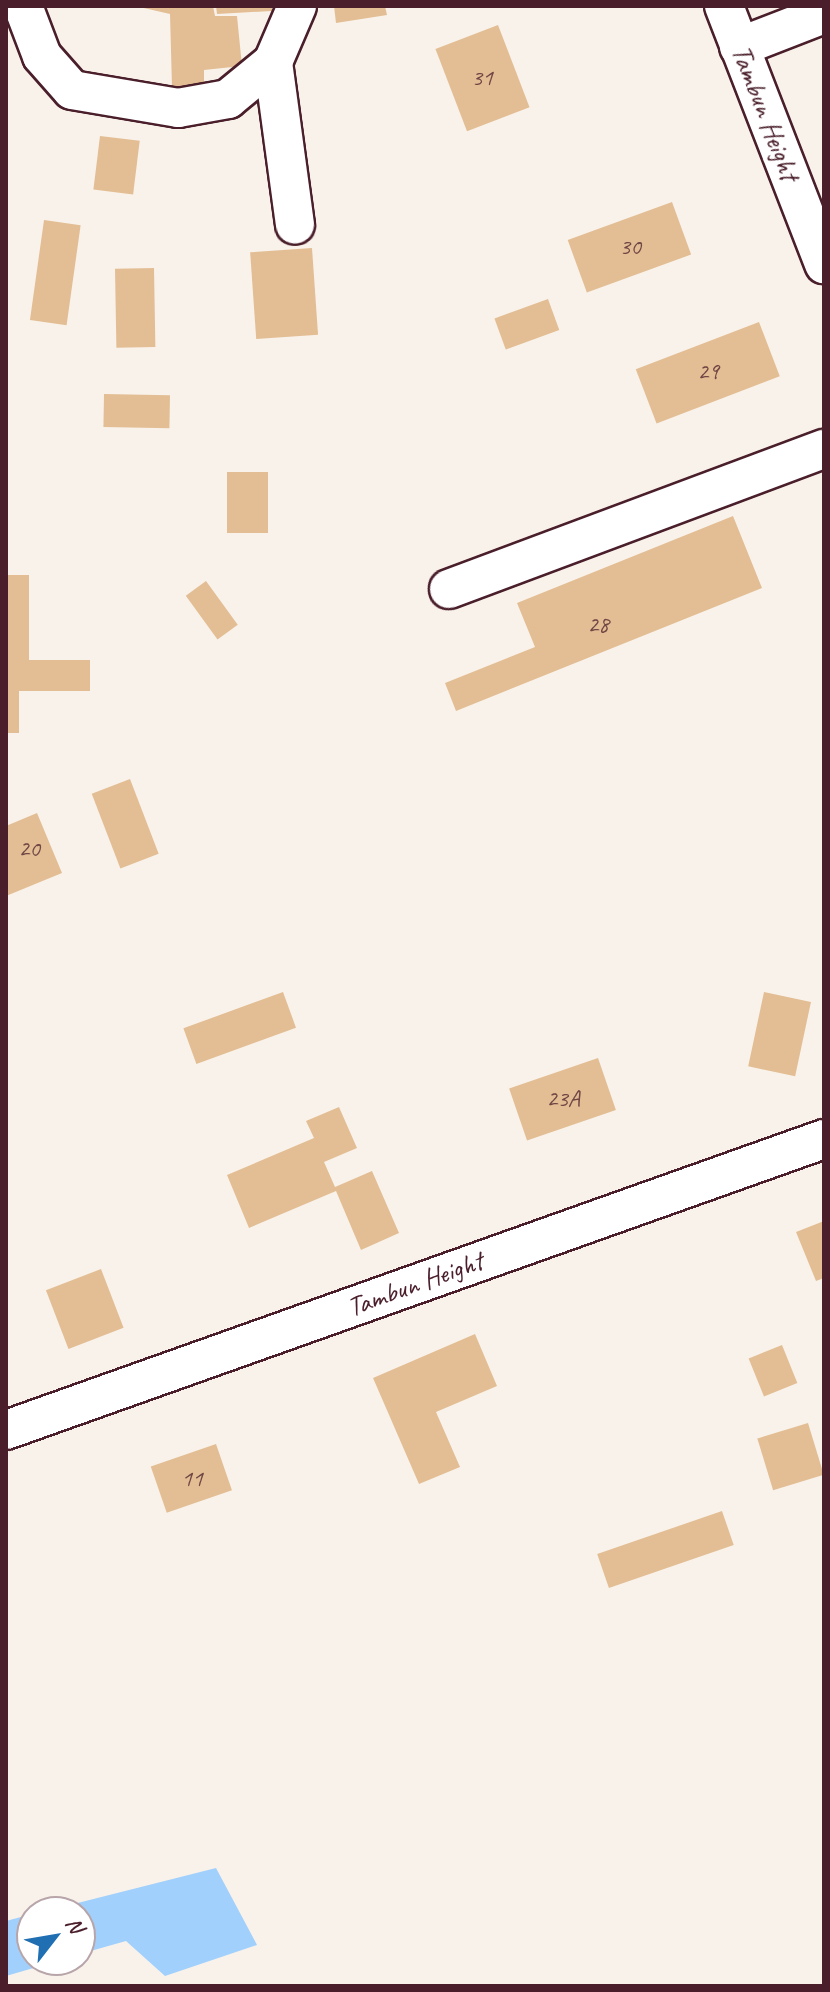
<!DOCTYPE html>
<style>
body{margin:0}
#map{position:relative;width:830px;height:1992px;overflow:hidden;background:#f9f2ea;font-family:Caveat,sans-serif}
div>[style]{position:absolute}
[style*='--x']{left:calc(var(--x)*1px);top:calc(var(--y)*1px);width:calc(var(--w)*1px);rotate:calc(var(--a)*1deg)}
.water>*{inset:0;background:#a1d0fd}
.building>*{inset:0;background:#e3be94;transform-origin:0 0}
.roads{filter:drop-shadow(2px 0 #4a1f2b) drop-shadow(-2px 0 #4a1f2b) drop-shadow(0 2px #4a1f2b) drop-shadow(0 -2px #4a1f2b)}
.minor>*{height:38px;margin:-19px;padding:0 19px;transform-origin:19px;border-radius:19px;background:#fff}
span{translate:-50% -50%;white-space:nowrap;text-align:center;line-height:1.15;-webkit-text-stroke:8px #fff;paint-order:stroke}
.number-label{font-size:24px;color:#704745}
.number-label span{-webkit-text-stroke-width:0}
.street-label{font-size:28px;color:#4a1f2b}
.frame{position:absolute;inset:0;border:8px solid #4a1f2b;pointer-events:none}
.north{position:absolute;left:16px;top:1896px;width:80px;height:80px;box-sizing:border-box;background:#fff;border:2px solid #b7a5aa;border-radius:50%;rotate:59deg;font-size:22px;font-weight:700;line-height:32px;text-align:center;color:#4a1f2b}
.north::after{content:'';display:block;margin:auto;width:28px;height:36px;background:#1f6fb2;clip-path:polygon(50% 0,100% 100%,50% 72%,0 100%)}
</style>
<div id="map">
<div class="water">
<div style="clip-path:polygon(216px 1868px,257px 1945px,165px 1976px,126px 1941px,80px 1954px,80px 1912px,42px 1912px)"></div>
<div style="clip-path:polygon(32px 1914px,32px 1960px,61px 1960px,6px 1976px,6px 1921px)"></div>
</div>
<div class="building">
<div style="clip-path:polygon(135px 6px,213px 6px,215px 16px,237px 16px,242px 66px,204px 70px,204px 85px,172px 88px,170px 14px)"></div>
<div style="clip-path:polygon(216px 6px,272px 6px,272px 11px,217px 14px)"></div>
<div style="clip-path:polygon(334px 6px,385px 6px,387px 15px,336px 23px)"></div>
<div style="left:498px;top:25px;width:88px;height:67px;rotate:69deg"></div>
<div style="left:100px;top:136px;width:40px;height:54px;rotate:7deg"></div>
<div style="left:672px;top:202px;width:56px;height:111px;rotate:70deg"></div>
<div style="left:44px;top:220px;width:37px;height:101px;rotate:8deg"></div>
<div style="left:312px;top:248px;width:87px;height:62px;rotate:86deg"></div>
<div style="left:154px;top:268px;width:79px;height:39px;rotate:89deg"></div>
<div style="left:548px;top:299px;width:33px;height:57px;rotate:70deg"></div>
<div style="left:759px;top:322px;width:58px;height:132px;rotate:69deg"></div>
<div style="left:104px;top:394px;width:66px;height:33px;rotate:1deg"></div>
<div style="left:227px;top:472px;width:41px;height:61px"></div>
<div style="clip-path:polygon(733px 516px,762px 588px,456px 711px,445px 683px,535px 647px,517px 603px)"></div>
<div style="clip-path:polygon(6px 575px,29px 575px,29px 660px,90px 660px,90px 691px,19px 691px,19px 733px,6px 733px)"></div>
<div style="left:206px;top:581px;width:54px;height:25px;rotate:54deg"></div>
<div style="left:130px;top:779px;width:80px;height:41px;rotate:69deg"></div>
<div style="clip-path:polygon(37px 813px,62px 873px,6px 896px,6px 826px)"></div>
<div style="left:283px;top:992px;width:38px;height:106px;rotate:70deg"></div>
<div style="left:764px;top:992px;width:48px;height:76px;rotate:12deg"></div>
<div style="left:598px;top:1058px;width:55px;height:94px;rotate:71deg"></div>
<div style="clip-path:polygon(339px 1107px,357px 1148px,324px 1162px,335px 1187px,372px 1171px,399px 1233px,361px 1250px,336px 1191px,249px 1228px,227px 1175px,314px 1138px,306px 1121px)"></div>
<div style="clip-path:polygon(824px 1221px,824px 1278px,816px 1281px,796px 1232px)"></div>
<div style="left:101px;top:1269px;width:63px;height:59px;rotate:69deg"></div>
<div style="clip-path:polygon(475px 1334px,497px 1386px,436px 1412px,460px 1467px,419px 1484px,373px 1378px)"></div>
<div style="left:782px;top:1345px;width:41px;height:36px;rotate:68deg"></div>
<div style="left:808px;top:1423px;width:54px;height:53px;rotate:73deg"></div>
<div style="left:216px;top:1444px;width:49px;height:69px;rotate:71deg"></div>
<div style="left:722px;top:1511px;width:36px;height:132px;rotate:71deg"></div>
</div>
<div class="roads">
<div class="minor">
<div style="--x:23;--y:6;--w:53;--a:69.2"></div>
<div style="--x:42;--y:56;--w:45;--a:48.6"></div>
<div style="--x:72;--y:90;--w:108;--a:9.6"></div>
<div style="--x:178;--y:108;--w:51;--a:-10.2"></div>
<div style="--x:228;--y:99;--w:58;--a:-39.4"></div>
<div style="--x:273;--y:62;--w:61;--a:-66.8"></div>
<div style="--x:724;--y:6;--w:277;--a:68.8"></div>
<div style="--x:739;--y:47;--w:91;--a:-21.2"></div>
<div style="--x:273;--y:62;--w:164;--a:82.3"></div>
<div style="--x:449;--y:589;--w:400;--a:-20.5"></div>
<div style="--x:6;--y:1430;--w:868;--a:-19.58"></div>
</div>
</div>
<div class="number-label">
<span style="left:482px;top:78px">31</span>
<span style="left:630px;top:247px">30</span>
<span style="left:708px;top:372px">29</span>
<span style="left:598px;top:625px">28</span>
<span style="left:29px;top:849px">20</span>
<span style="left:563px;top:1099px">23A</span>
<span style="left:192px;top:1479px">11</span>
</div>
<div class="street-label">
<span style="left:765px;top:113px;rotate:69deg">Tambun Height</span>
<span style="left:415px;top:1284px;rotate:-20deg">Tambun Height</span>
</div>
<div class="frame"></div>
<div class="north">N</div>
</div>
